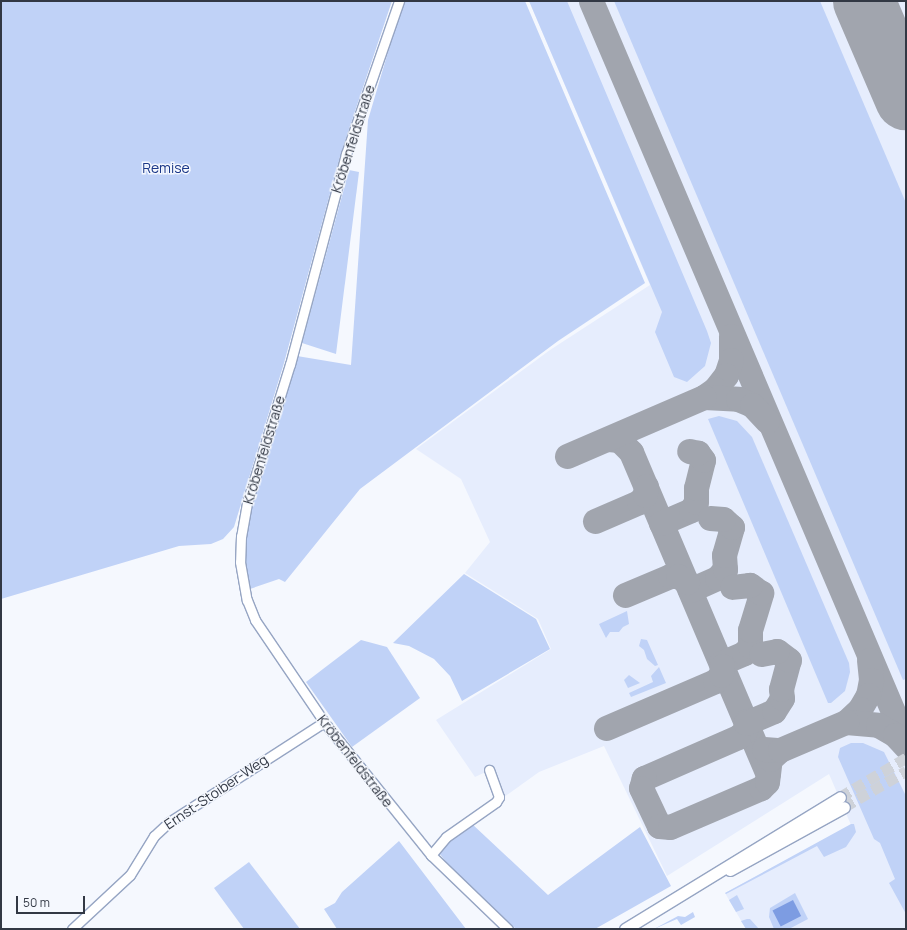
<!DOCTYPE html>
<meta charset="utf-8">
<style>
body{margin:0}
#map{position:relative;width:907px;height:930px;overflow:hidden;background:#f5f8fe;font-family:Manrope,sans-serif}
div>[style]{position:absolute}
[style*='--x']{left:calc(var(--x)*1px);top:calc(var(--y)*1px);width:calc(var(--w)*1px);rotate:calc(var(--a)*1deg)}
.built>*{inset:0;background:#e6edfd}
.green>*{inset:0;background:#c0d2f7}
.water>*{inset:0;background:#7d9ce2;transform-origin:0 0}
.taxiway>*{height:25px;margin:-12.5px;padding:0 12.5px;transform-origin:12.5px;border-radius:12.5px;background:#a1a5ae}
.runway>*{height:62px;margin:-31px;padding:0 31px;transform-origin:31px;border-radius:31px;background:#a1a5ae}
.major-tunnel>*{height:11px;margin-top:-5.5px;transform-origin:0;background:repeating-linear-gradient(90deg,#ced2d9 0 11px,transparent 0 16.5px)}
.roads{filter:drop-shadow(1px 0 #96a5c3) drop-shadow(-1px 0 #96a5c3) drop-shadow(0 1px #96a5c3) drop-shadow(0 -1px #96a5c3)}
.minor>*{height:9px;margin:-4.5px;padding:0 4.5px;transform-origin:4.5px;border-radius:4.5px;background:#fff}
.major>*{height:11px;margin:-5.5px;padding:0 5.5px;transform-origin:5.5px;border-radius:5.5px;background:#fff}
span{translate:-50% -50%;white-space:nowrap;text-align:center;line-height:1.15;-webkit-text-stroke:3px #f5f8fe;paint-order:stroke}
.street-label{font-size:14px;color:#323844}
.park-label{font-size:14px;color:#1a3788}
.frame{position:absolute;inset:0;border:2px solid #323844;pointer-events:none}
.scale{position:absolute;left:16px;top:896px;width:69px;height:18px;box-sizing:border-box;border:2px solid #323844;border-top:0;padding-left:5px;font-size:12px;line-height:14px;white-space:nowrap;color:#323844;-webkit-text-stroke:3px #f5f8fe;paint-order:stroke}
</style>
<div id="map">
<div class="built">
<div style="clip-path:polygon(529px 1px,906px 1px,906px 929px,746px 929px,725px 893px,851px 825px,829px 774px,667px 876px,604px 746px,539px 772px,504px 797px,494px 768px,475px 777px,436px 720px,551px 649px,538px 619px,465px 573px,490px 542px,461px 479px,416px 449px,550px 350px,650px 285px)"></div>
</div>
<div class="green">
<div style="clip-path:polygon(1px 1px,392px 1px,341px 153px,284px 363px,234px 527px,223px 539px,211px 544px,179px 546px,1px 599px)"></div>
<div style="clip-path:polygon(403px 1px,525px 1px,645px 283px,558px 341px,360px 489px,285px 582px,279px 579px,250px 589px,244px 553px,246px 527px,253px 495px,297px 356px,351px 365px,368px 120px)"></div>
<div style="clip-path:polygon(529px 1px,567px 1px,707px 331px,711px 343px,705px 366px,687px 382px,674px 377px,655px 332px,662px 312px)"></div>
<div style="clip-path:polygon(614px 1px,820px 1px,906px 203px,906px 679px,903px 680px)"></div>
<div style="clip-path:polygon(349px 170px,359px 172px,336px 354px,302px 343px)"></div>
<div style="clip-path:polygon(719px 416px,737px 421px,752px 437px,849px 663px,850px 672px,845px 691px,831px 703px,828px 703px,708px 419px)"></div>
<div style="clip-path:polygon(464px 574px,536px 619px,550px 649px,462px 701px,450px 676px,434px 659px,409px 646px,393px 643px)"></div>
<div style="clip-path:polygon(627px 611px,629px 624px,623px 627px,619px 632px,610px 632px,606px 638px,599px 624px)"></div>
<div style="clip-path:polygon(641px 639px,647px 640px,658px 665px,655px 666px,647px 659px,644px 650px,639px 646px)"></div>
<div style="clip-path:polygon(361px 640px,387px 647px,420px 698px,352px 747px,306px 682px)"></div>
<div style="clip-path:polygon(659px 667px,666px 683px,631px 697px,629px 693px,653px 682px,651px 676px)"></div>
<div style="clip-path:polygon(629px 675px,640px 683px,628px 688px,624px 680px)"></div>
<div style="clip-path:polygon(851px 743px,863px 743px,884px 752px,906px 796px,906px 914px,889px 883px,895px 879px,880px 843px,874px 839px,838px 757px,840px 748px)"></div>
<div style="clip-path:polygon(471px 823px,548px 895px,640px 827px,671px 886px,595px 929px,516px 929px,451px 868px,439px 853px,443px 846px)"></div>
<div style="clip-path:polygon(851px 824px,854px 824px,856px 832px,846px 847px,824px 857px,817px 846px,726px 894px,725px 893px)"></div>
<div style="clip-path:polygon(399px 841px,466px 929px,337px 929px,324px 909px,335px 903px,342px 892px)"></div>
<div style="clip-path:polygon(249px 862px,300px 929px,244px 929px,214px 888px)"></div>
<div style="clip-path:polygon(795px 893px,808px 919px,789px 929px,774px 929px,769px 917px,770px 908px)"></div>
<div style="clip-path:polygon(737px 895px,744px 909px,736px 912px,729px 900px)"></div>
<div style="clip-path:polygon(693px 912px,695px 917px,681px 925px,677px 919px,654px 929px,678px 916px,685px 917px)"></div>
<div style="clip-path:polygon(747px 919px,750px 919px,759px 929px,746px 929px,741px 921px)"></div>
</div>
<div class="water">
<div style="left:793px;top:900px;width:18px;height:23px;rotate:63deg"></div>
</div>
<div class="taxiway">
<div style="--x:591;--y:1;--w:805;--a:66.97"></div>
<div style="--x:731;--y:336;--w:24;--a:90"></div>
<div style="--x:731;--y:360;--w:16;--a:108"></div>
<div style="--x:726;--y:375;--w:18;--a:128"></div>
<div style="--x:715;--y:389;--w:14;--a:144"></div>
<div style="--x:704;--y:397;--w:34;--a:3"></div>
<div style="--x:738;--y:399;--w:15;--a:23"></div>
<div style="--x:752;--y:405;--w:22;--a:47"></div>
<div style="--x:608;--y:439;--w:11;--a:5"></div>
<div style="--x:619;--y:440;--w:17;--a:45"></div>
<div style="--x:631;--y:452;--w:350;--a:67"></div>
<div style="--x:567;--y:456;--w:149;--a:-23.3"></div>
<div style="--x:595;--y:521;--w:48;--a:-23.4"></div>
<div style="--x:639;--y:502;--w:9;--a:-49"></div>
<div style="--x:645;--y:495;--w:9;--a:-84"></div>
<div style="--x:661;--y:523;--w:33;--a:-23"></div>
<div style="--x:691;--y:510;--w:9;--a:-58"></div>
<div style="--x:696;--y:502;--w:14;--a:-90"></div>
<div style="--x:696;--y:488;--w:29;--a:-76"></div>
<div style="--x:703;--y:460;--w:9;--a:-126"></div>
<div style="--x:698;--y:453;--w:9;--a:-167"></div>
<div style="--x:690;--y:590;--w:30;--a:-24"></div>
<div style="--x:717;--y:578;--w:12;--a:-48"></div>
<div style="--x:725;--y:569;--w:14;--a:-94"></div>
<div style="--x:724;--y:555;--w:29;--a:-74"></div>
<div style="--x:732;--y:527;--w:12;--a:-138"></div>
<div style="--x:723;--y:519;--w:13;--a:-176"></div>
<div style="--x:625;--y:595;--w:49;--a:-22.9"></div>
<div style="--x:670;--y:576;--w:8;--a:0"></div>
<div style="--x:678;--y:576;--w:11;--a:34"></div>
<div style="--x:869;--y:660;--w:20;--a:84"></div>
<div style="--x:871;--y:680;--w:15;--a:101"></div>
<div style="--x:868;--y:695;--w:16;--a:120"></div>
<div style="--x:860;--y:709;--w:19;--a:137"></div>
<div style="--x:846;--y:722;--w:32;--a:5"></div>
<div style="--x:878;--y:725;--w:20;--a:30"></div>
<div style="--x:895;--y:735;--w:16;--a:47"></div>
<div style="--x:721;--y:663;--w:25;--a:-23"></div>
<div style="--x:744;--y:653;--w:9;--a:-49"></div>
<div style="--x:750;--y:646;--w:16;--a:-90"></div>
<div style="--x:750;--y:630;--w:39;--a:-73"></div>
<div style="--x:761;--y:593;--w:14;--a:-144"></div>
<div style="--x:750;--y:585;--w:18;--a:174"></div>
<div style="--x:746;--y:721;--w:10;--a:96"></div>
<div style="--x:745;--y:731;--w:9;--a:139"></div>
<div style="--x:738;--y:737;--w:103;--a:156.4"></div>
<div style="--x:644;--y:778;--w:10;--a:107"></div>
<div style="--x:641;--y:788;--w:42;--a:64.7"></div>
<div style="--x:659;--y:826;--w:11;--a:5"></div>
<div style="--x:670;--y:827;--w:99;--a:-23.2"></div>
<div style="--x:761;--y:788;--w:8;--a:-45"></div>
<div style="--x:767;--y:782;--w:23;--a:-83"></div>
<div style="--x:770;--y:759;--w:13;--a:-42"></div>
<div style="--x:746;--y:723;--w:30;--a:-23"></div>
<div style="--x:774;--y:711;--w:15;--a:-58"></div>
<div style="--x:782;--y:698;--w:9;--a:-96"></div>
<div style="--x:781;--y:689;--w:30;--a:-75"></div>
<div style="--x:789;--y:660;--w:15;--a:-143"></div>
<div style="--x:777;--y:651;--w:16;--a:169"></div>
<div style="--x:606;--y:728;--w:119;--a:-23.3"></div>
<div style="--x:715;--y:681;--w:8;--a:-45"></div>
<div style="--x:721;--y:675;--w:9;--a:-84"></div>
<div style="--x:764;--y:749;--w:16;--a:4"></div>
<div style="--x:780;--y:750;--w:72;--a:-23"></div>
</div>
<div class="runway">
<div style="--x:864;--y:1;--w:107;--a:66.8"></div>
</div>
<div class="major-tunnel">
<div style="--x:840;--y:797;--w:77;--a:-30.6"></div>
<div style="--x:844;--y:807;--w:72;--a:-30.1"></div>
</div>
<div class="roads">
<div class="minor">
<div style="--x:399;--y:1;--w:162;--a:109.1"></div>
<div style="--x:346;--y:154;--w:217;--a:104.9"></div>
<div style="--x:290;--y:364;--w:145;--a:107.2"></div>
<div style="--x:247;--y:503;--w:34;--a:100"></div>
<div style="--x:241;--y:536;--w:26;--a:92"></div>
<div style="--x:240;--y:562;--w:39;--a:80"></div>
<div style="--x:247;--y:600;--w:22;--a:68"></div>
<div style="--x:255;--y:620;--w:123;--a:55.9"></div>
<div style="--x:324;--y:722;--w:171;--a:51.2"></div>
<div style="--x:431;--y:855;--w:107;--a:43.9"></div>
<div style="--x:431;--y:855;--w:23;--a:-50"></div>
<div style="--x:446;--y:837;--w:61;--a:-35"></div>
<div style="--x:496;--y:802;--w:6;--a:-59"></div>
<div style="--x:499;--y:797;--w:29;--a:-110"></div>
<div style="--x:72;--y:929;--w:79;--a:-43"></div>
<div style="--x:130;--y:875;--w:46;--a:-58.4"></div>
<div style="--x:154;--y:836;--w:21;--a:-43"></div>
<div style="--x:169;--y:822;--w:184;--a:-32.8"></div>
</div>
<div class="major">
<div style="--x:730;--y:870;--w:130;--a:-28.9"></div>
<div style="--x:625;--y:929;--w:252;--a:-31.5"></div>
</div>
</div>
<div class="street-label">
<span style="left:353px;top:139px;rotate:-72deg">Kröbenfeldstraße</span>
<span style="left:264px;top:450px;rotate:-73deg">Kröbenfeldstraße</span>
<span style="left:355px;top:761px;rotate:52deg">Kröbenfeldstraße</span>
<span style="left:216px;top:792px;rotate:-34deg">Ernst-Stoiber-Weg</span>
</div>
<div class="park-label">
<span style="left:166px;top:168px">Remise</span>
</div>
<div class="frame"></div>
<div class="scale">50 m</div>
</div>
